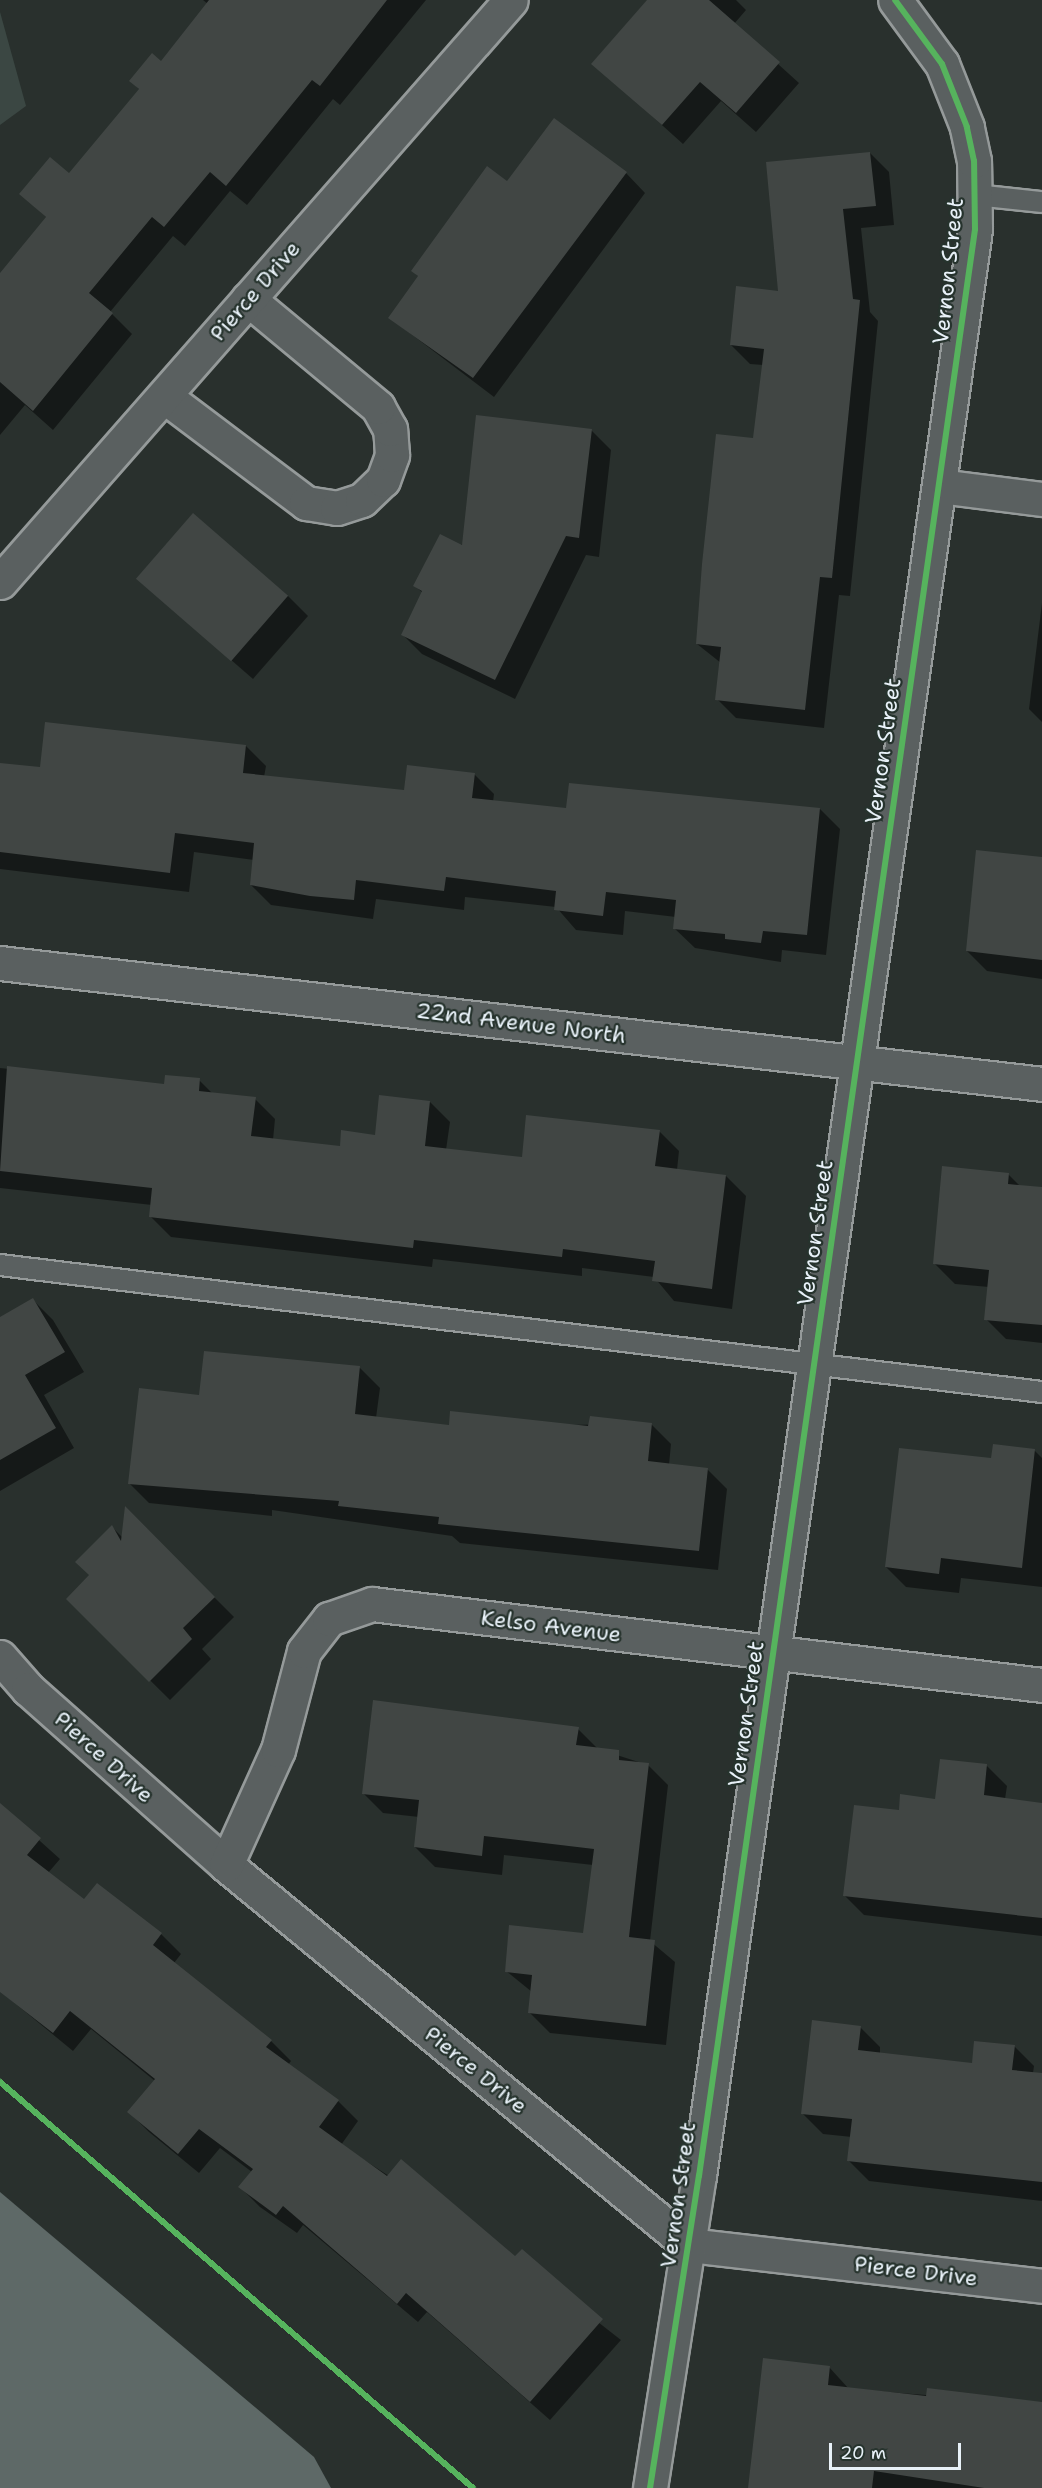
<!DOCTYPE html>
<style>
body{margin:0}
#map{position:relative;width:1042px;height:2488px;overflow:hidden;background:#29302d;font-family:"Shantell Sans",sans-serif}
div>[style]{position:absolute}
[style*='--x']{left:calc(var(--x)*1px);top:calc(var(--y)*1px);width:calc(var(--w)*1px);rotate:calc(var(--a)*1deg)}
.green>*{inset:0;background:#3b4743}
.water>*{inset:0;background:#5e6967}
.shadow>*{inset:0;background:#0007}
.building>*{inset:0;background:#414644;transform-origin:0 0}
.roads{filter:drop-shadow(2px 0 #959a9a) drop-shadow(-2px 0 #959a9a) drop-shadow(0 2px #959a9a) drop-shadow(0 -2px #959a9a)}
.service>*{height:20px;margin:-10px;padding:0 10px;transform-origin:10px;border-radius:10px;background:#5a6060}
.minor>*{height:33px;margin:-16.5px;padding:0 16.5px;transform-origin:16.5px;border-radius:16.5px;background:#5a6060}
.cycleway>*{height:6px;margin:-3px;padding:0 3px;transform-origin:3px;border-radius:3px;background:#56b35d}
span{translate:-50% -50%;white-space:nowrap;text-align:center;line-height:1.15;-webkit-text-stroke:4.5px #26332d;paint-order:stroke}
.street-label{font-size:22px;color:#e8f1f8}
.scale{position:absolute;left:829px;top:2443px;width:132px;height:27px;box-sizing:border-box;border:3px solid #e8f1f8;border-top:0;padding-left:8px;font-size:18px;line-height:21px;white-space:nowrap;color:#e8f1f8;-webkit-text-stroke:4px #26332d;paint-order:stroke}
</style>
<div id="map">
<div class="green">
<div style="clip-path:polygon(0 12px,26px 106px,0 125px)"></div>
</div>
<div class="water">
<div style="clip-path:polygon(0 2192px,314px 2457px,331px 2488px,0 2488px)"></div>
</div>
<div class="shadow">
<div style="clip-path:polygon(203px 0,426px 0,340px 105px,333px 99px,247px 205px,230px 191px,185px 246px,173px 236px,110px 312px,132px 334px,53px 430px,25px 405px,0 435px,0 275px,47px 218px,21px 194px,69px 175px,140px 90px,131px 81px,162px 63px,208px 4px)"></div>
<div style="clip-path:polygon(648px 0,736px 0,746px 10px,734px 24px,799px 83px,756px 132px,721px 101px,683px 144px,593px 63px)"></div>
<div style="clip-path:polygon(870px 153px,889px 172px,894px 225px,861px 228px,870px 312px,878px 321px,850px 596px,839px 595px,824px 728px,736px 718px,717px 699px,721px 663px,697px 644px,754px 440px,763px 365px,750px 364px,731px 345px,780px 292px)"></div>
<div style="clip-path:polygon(626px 173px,645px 193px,494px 397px,390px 318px,419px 277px,413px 271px,508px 184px)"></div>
<div style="clip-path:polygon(591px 430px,611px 450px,599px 557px,586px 555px,515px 699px,422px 654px,402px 634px,423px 593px,415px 586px)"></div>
<div style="clip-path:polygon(138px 579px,288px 596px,308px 616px,253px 679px)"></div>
<div style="clip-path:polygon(1042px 603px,1042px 722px,1029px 709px)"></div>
<div style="clip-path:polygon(246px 746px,266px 766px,264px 777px,405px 792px,474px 774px,494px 794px,493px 802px,568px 810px,820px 809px,840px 829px,826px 955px,782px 950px,781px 962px,695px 948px,674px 928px,676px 917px,625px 911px,623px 935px,576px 930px,556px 907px,465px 897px,464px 910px,376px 899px,373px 919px,271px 905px,251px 885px,254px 860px,194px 852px,189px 892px,0 869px,0 764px,41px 769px)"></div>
<div style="clip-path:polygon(1042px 858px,1042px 979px,987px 971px,967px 951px)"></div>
<div style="clip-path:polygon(0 1068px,166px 1085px,199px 1080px,213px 1094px,255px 1099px,275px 1119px,273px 1140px,341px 1148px,376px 1136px,430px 1102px,450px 1122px,446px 1150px,523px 1159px,659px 1131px,679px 1151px,677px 1170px,726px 1176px,746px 1196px,732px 1309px,674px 1301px,654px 1277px,582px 1268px,582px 1276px,433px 1259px,432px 1267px,171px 1237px,151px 1217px,152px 1205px,0 1188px)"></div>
<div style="clip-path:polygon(1008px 1174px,1021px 1187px,1042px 1191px,1042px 1343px,1006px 1339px,986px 1319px,989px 1287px,955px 1284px,935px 1264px)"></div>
<div style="clip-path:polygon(33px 1300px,53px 1320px,84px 1372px,44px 1395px,74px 1448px,0 1491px,0 1319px)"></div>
<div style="clip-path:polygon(360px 1368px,380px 1388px,376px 1418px,450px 1426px,651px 1424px,671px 1444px,669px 1465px,707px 1469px,727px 1489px,718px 1570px,460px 1543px,452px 1536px,272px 1510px,272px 1516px,149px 1503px,129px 1483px,200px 1397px)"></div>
<div style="clip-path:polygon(1035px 1451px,1042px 1458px,1042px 1587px,961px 1578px,959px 1593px,906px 1587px,886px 1567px,992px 1460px)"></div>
<div style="clip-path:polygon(126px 1509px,234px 1617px,202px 1649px,211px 1659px,170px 1700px,68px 1599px,91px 1576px,112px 1527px,123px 1538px)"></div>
<div style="clip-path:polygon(578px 1729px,598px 1749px,648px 1765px,668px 1785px,650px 1941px,675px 1962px,666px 2045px,550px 2033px,530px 2013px,532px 1992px,506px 1971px,584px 1934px,593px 1865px,504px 1855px,502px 1875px,435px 1867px,415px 1847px,419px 1817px,383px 1813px,363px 1793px)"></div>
<div style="clip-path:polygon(987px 1766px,1007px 1786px,1005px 1799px,1042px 1804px,1042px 1936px,864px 1915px,844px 1895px,900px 1812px,936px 1800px)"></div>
<div style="clip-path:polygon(0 1805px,60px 1859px,48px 1873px,84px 1901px,161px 1934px,181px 1954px,174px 1963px,271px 2041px,291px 2061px,288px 2065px,338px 2101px,358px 2121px,341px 2145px,516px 2258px,621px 2340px,550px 2420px,427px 2312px,418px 2322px,303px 2225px,297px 2233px,260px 2207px,240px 2187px,252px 2172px,220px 2148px,199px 2173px,149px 2132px,129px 2112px,155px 2081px,91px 2029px,73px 2051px,0 1991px)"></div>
<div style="clip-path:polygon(860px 2027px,880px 2047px,880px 2054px,973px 2065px,1014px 2046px,1034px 2066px,1033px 2073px,1042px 2074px,1042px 2201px,869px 2181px,849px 2161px,852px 2137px,823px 2134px,803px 2114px)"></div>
<div style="clip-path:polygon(829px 2367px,849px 2389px,1042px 2404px,1042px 2488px,749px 2488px)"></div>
</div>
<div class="building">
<div style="clip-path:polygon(209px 0,387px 0,320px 86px,312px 80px,226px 186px,210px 172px,164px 227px,152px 217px,89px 293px,113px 313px,33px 411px,0 382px,0 273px,46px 217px,19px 194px,50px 157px,69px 173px,139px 89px,129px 81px,152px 53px,161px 61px)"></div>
<div style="clip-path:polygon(647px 0,709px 0,780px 62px,736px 113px,700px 82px,662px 125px,591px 64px)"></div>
<div style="clip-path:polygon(554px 118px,627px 172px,473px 378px,388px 318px,418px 276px,411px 271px,487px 166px,507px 181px)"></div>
<div style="clip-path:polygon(870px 152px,876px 206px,843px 209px,853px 299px,860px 300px,832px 578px,820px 577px,805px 710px,715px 700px,721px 647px,696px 644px,702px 564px,716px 434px,753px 438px,764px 349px,730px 345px,736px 286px,778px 291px,766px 162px)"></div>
<div style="clip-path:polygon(476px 415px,592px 429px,579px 538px,566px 536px,495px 680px,401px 635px,422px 591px,413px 586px,440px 534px,462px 545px)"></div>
<div style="left:193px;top:513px;width:126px;height:87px;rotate:41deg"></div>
<div style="clip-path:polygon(45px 722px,246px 745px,243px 773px,404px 790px,407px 765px,475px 773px,472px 798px,566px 808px,569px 783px,820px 808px,807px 935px,763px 931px,761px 943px,725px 939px,725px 934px,673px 929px,676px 900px,606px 892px,603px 916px,554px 910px,556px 891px,446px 877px,444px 891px,356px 880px,354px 900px,310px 896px,250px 885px,254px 843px,175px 833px,170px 873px,0 852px,0 763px,40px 767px)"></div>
<div style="clip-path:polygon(976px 850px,1042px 857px,1042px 960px,966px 951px)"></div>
<div style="clip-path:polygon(7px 1066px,164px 1084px,165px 1075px,200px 1078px,199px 1091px,256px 1097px,251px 1136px,340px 1146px,341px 1130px,375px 1135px,379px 1095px,430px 1101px,425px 1146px,522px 1157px,526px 1115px,660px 1130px,655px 1166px,726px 1175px,712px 1289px,652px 1281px,655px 1261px,563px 1249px,562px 1257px,414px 1240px,413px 1248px,149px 1217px,152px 1188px,0 1171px)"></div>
<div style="clip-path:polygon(942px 1166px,1009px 1173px,1008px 1184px,1042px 1187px,1042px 1325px,984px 1320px,989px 1270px,933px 1264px)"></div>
<div style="clip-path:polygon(33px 1298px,65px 1352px,25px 1375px,56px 1428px,0 1460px,0 1317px)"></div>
<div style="clip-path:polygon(204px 1351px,360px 1366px,355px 1414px,449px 1425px,450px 1411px,588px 1426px,590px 1416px,652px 1423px,648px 1461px,708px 1468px,699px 1551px,438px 1524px,439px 1517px,338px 1506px,339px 1501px,128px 1484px,139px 1388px,199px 1395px)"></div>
<div style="clip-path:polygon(993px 1444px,1035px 1449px,1022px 1568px,941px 1558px,939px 1574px,885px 1567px,899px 1448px,991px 1458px)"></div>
<div style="clip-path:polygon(125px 1506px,215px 1597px,183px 1628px,192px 1639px,149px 1682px,66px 1599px,89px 1575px,75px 1562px,112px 1525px,121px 1541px)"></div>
<div style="clip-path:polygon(373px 1700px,579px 1727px,576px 1745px,619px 1750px,619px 1760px,649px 1763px,629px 1937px,655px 1940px,646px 2026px,528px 2013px,532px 1975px,505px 1972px,509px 1925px,583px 1933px,594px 1849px,484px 1836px,482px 1856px,414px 1847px,419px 1800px,362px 1794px)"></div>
<div style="clip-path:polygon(940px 1759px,987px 1764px,984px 1795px,1042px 1803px,1042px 1918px,843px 1896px,854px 1805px,899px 1810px,900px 1794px,935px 1799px)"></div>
<div style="clip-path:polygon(0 1803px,41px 1838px,27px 1855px,84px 1899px,97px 1883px,162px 1933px,153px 1945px,272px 2040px,266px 2047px,339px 2100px,319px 2127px,387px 2176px,401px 2159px,515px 2256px,522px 2249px,603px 2319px,530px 2402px,406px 2293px,397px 2304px,283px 2206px,276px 2215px,238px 2187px,253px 2169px,199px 2129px,178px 2154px,127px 2112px,155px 2079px,70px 2011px,53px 2033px,0 1992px)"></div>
<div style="clip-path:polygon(812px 2020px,861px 2026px,858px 2050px,972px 2063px,974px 2041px,1015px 2045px,1012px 2070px,1042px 2073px,1042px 2182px,847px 2161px,852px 2119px,801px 2114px)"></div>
<div style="clip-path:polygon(763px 2358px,830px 2366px,828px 2385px,926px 2396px,927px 2388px,1042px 2402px,1042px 2488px,984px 2488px,874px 2471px,872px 2488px,748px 2488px)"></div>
</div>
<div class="roads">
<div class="service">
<div style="--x:976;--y:195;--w:66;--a:6.1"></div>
<div style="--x:0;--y:1265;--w:1050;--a:6.95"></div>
</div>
<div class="minor">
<div style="--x:164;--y:396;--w:178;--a:37"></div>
<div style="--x:306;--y:503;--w:31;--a:9"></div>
<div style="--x:337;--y:508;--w:26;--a:-18"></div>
<div style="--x:362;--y:500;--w:29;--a:-44"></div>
<div style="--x:383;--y:480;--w:27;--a:-70"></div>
<div style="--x:392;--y:455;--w:26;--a:-94"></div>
<div style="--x:390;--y:429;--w:25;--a:-119"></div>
<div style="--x:378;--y:407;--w:169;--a:-140.3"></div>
<div style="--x:939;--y:486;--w:104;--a:7.2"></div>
<div style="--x:0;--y:582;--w:774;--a:-48.72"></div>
<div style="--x:0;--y:963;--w:1049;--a:6.62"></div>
<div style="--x:0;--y:1657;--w:43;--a:48.8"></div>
<div style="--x:28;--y:1689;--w:265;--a:41.6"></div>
<div style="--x:226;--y:1865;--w:599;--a:39.38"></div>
<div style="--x:689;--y:2245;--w:355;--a:6.6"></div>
<div style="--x:226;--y:1865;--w:126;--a:-65.7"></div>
<div style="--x:278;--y:1750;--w:102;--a:-75.3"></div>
<div style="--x:304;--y:1651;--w:41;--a:-52"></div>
<div style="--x:329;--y:1619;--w:46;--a:-19.2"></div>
<div style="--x:372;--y:1604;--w:675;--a:6.89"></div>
<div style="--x:650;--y:2488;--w:316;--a:-81.1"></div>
<div style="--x:699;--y:2176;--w:1966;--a:-81.93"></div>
<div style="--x:975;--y:229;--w:68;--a:-90.8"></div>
<div style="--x:974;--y:161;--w:35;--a:-102"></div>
<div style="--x:967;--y:127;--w:68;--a:-111.6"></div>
<div style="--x:942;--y:64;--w:79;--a:-126.3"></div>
</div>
</div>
<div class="cycleway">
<div style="--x:0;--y:2082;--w:623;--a:40.64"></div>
<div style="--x:650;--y:2488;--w:316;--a:-81.1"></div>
<div style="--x:699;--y:2176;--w:1966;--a:-81.93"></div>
<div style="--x:975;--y:229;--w:68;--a:-90.8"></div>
<div style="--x:974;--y:161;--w:35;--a:-102"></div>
<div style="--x:967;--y:127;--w:68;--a:-111.6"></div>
<div style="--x:942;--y:64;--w:79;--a:-126.3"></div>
</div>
<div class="street-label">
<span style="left:948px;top:271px;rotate:-84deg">Vernon Street</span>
<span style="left:255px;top:291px;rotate:-49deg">Pierce Drive</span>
<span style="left:883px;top:751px;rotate:-82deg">Vernon Street</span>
<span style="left:521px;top:1023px;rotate:7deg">22nd Avenue North</span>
<span style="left:815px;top:1233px;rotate:-82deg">Vernon Street</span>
<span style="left:551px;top:1626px;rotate:7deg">Kelso Avenue</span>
<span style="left:746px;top:1714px;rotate:-82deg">Vernon Street</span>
<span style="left:104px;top:1757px;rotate:42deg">Pierce Drive</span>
<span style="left:476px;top:2070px;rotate:39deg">Pierce Drive</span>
<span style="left:678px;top:2195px;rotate:-82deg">Vernon Street</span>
<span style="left:916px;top:2271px;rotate:7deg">Pierce Drive</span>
</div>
<div class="scale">20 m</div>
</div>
